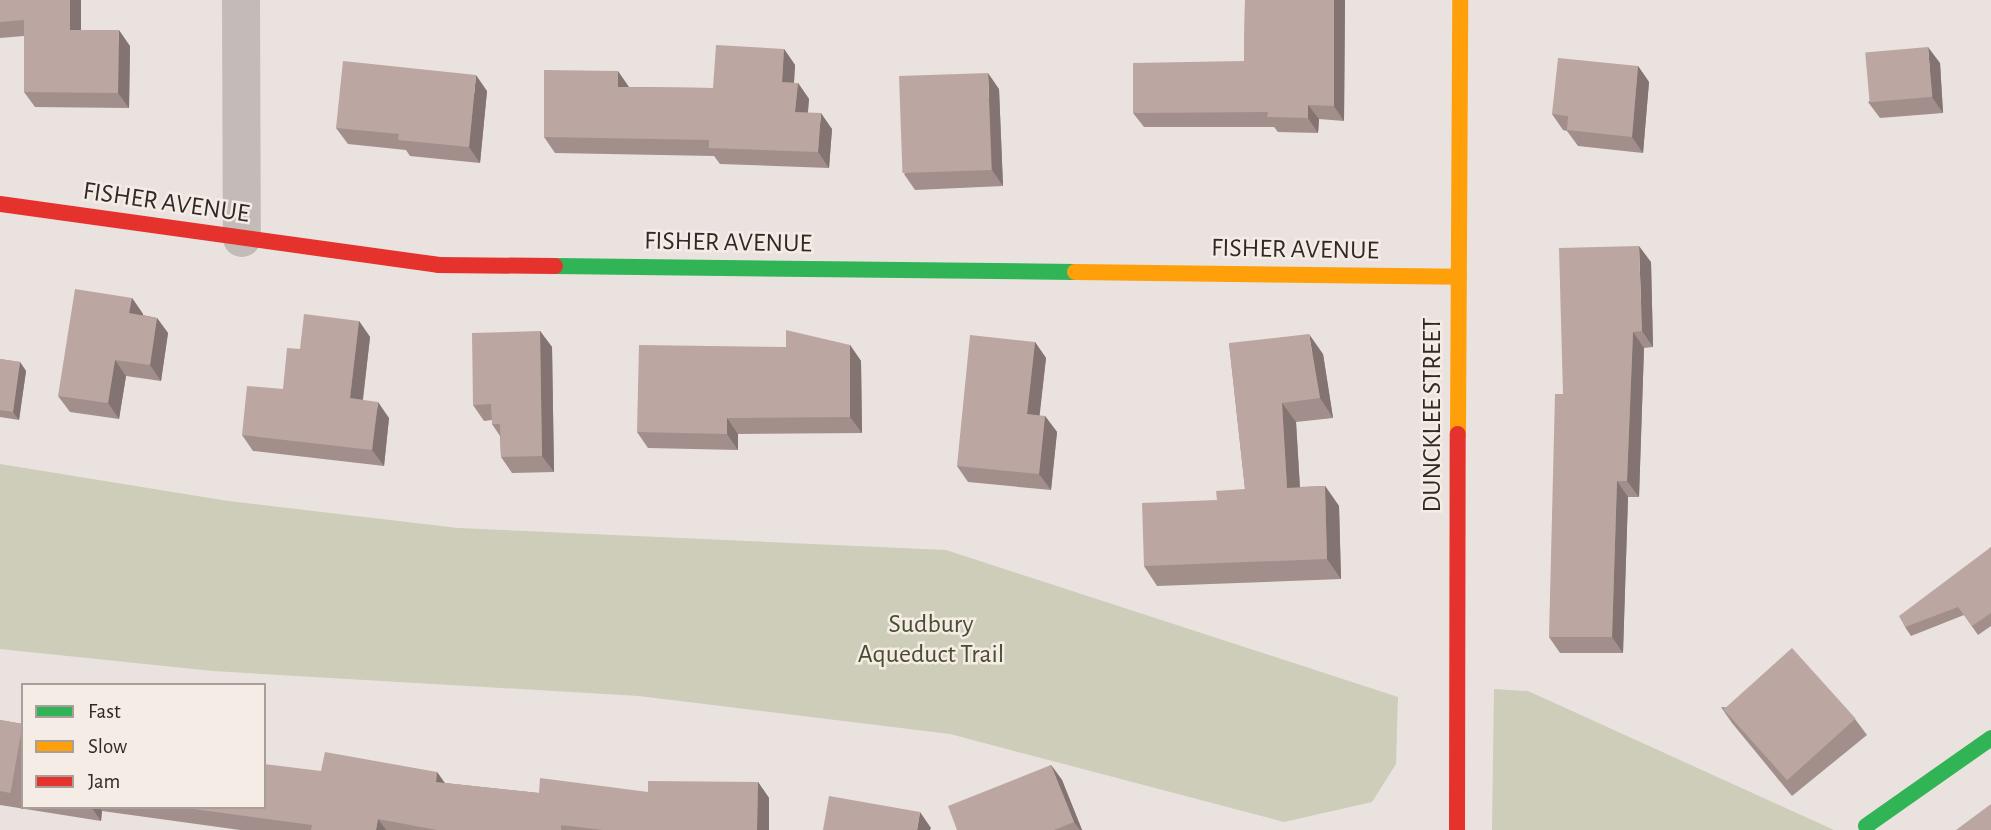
<!DOCTYPE html>
<style>
body{margin:0}
#map{position:relative;width:1991px;height:830px;overflow:hidden;background:#eae2de;font-family:"Alegreya Sans",sans-serif}
div>[style]{position:absolute}
[style*='--x']{left:calc(var(--x)*1px);top:calc(var(--y)*1px);width:calc(var(--w)*1px);rotate:calc(var(--a)*1deg)}
.green>*{inset:0;background:#cdcdba}
.street>*{height:38px;margin:-19px;padding:0 19px;transform-origin:19px;border-radius:19px;background:#c2bbb8}
.fast>*{height:16px;margin:-8px;padding:0 8px;transform-origin:8px;border-radius:8px;background:#30b455}
.slow>*{height:16px;margin:-8px;padding:0 8px;transform-origin:8px;border-radius:8px;background:#ff9f0a}
.jam>*{height:16px;margin:-8px;padding:0 8px;transform-origin:8px;border-radius:8px;background:#e5322d}
.wall>*{inset:0;background:#a28f8b}
.shaded-wall>*{inset:0;background:#847471}
.building>*{inset:0;background:#bca6a2;transform-origin:0 0}
span{translate:-50% -50%;white-space:nowrap;text-align:center;line-height:1.15;-webkit-text-stroke:5px #f6ece6;paint-order:stroke}
.street-label{font-size:26px;color:#322927}
.park-label{font-size:26px;color:#474d2e}
.legend{position:absolute;left:21px;top:683px;width:245px;height:126px;box-sizing:border-box;background:#f6ece6;border:2px solid #a89e9a;margin:0;padding:9px 12px;list-style:none;font-size:21px;color:#322927}
.legend li{display:flex;align-items:center;gap:14px;height:35px}
.legend b{width:35px;border:2px solid #a89e9a}
</style>
<div id="map">
<div class="green">
<div style="clip-path:polygon(0 464px,228px 501px,458px 528px,946px 550px,1398px 697px,1396px 764px,1372px 802px,1284px 822px,950px 734px,639px 696px,213px 671px,0 649px)"></div>
<div style="clip-path:polygon(1494px 689px,1528px 691px,1834px 830px,1492px 830px)"></div>
</div>
<div class="street">
<div style="--x:241;--y:0;--w:238;--a:89.8"></div>
</div>
<div class="fast">
<div style="--x:555;--y:266;--w:520;--a:0.66"></div>
<div style="--x:1866;--y:826;--w:153;--a:-35.1"></div>
</div>
<div class="slow">
<div style="--x:1075;--y:272;--w:384;--a:0.7"></div>
<div style="--x:1458;--y:434;--w:434;--a:-89.7"></div>
</div>
<div class="jam">
<div style="--x:0;--y:204;--w:442;--a:7.9"></div>
<div style="--x:438;--y:265;--w:117;--a:0.5"></div>
<div style="--x:1457;--y:830;--w:396;--a:-89.9"></div>
</div>
<div class="wall">
<div style="clip-path:polygon(0 0,81px 0,81px 30px,130px 46px,129px 108px,35px 107px,24px 92px,24px 36px,0 38px)"></div>
<div style="clip-path:polygon(1245px 0,1345px 0,1344px 121px,1319px 119px,1318px 133px,1278px 132px,1274px 127px,1144px 127px,1133px 113px,1244px 61px)"></div>
<div style="clip-path:polygon(784px 49px,795px 65px,794px 83px,798px 83px,809px 99px,808px 113px,832px 129px,829px 168px,720px 164px,714px 156px,555px 153px,544px 137px,629px 87px,713px 88px)"></div>
<div style="clip-path:polygon(1940px 63px,1943px 113px,1880px 118px,1868px 102px)"></div>
<div style="clip-path:polygon(1638px 66px,1649px 82px,1643px 153px,1578px 146px,1567px 131px,1563px 130px,1552px 114px)"></div>
<div style="clip-path:polygon(999px 89px,1003px 186px,915px 190px,904px 174px)"></div>
<div style="clip-path:polygon(487px 91px,480px 163px,410px 156px,406px 150px,348px 144px,336px 128px)"></div>
<div style="clip-path:polygon(1651px 262px,1653px 347px,1644px 348px,1639px 497px,1628px 497px,1623px 653px,1560px 653px,1549px 637px)"></div>
<div style="clip-path:polygon(132px 298px,143px 314px,143px 315px,157px 318px,168px 333px,161px 381px,126px 376px,119px 419px,70px 412px,58px 396px)"></div>
<div style="clip-path:polygon(359px 321px,370px 337px,363px 400px,389px 418px,384px 466px,253px 451px,242px 435px,283px 389px,300px 349px)"></div>
<div style="clip-path:polygon(540px 331px,552px 347px,554px 472px,512px 473px,501px 457px,500px 436px,492px 424px,492px 420px,484px 421px,473px 405px)"></div>
<div style="clip-path:polygon(1035px 342px,1046px 358px,1039px 416px,1045px 416px,1057px 432px,1051px 490px,968px 482px,957px 466px)"></div>
<div style="clip-path:polygon(1229px 343px,1323px 354px,1333px 418px,1296px 422px,1300px 487px,1325px 486px,1339px 506px,1341px 579px,1157px 586px,1144px 566px,1217px 500px,1245px 489px)"></div>
<div style="clip-path:polygon(850px 345px,861px 361px,862px 433px,738px 434px,738px 450px,648px 448px,637px 432px,786px 347px)"></div>
<div style="clip-path:polygon(0 359px,20px 362px,26px 371px,19px 420px,0 417px)"></div>
<div style="clip-path:polygon(1991px 547px,1991px 626px,1978px 635px,1964px 615px,1911px 636px,1905px 627px)"></div>
<div style="clip-path:polygon(1721px 707px,1855px 719px,1867px 735px,1792px 796px,1732px 723px)"></div>
<div style="clip-path:polygon(0 720px,23px 724px,23px 807px,264px 807px,321px 771px,437px 772px,445px 783px,539px 793px,648px 792px,758px 782px,769px 798px,769px 830px,240px 830px,102px 811px,101px 821px,0 805px)"></div>
<div style="clip-path:polygon(1051px 765px,1062px 780px,1082px 830px,957px 830px)"></div>
</div>
<div class="shaded-wall">
<div style="clip-path:polygon(70px 0,81px 0,81px 45px,70px 30px)"></div>
<div style="clip-path:polygon(1334px 0,1345px 0,1344px 121px,1334px 106px)"></div>
<div style="clip-path:polygon(119px 30px,130px 46px,129px 108px,118px 93px)"></div>
<div style="clip-path:polygon(1928px 47px,1940px 63px,1943px 113px,1932px 97px)"></div>
<div style="clip-path:polygon(784px 49px,795px 65px,793px 98px,782px 82px)"></div>
<div style="clip-path:polygon(1638px 66px,1649px 82px,1643px 153px,1632px 137px)"></div>
<div style="clip-path:polygon(618px 71px,629px 87px,618px 87px)"></div>
<div style="clip-path:polygon(988px 73px,999px 89px,1003px 186px,992px 170px)"></div>
<div style="clip-path:polygon(476px 75px,487px 91px,480px 163px,469px 147px)"></div>
<div style="clip-path:polygon(798px 83px,809px 99px,806px 128px,795px 112px)"></div>
<div style="clip-path:polygon(1308px 105px,1319px 119px,1318px 133px,1308px 118px)"></div>
<div style="clip-path:polygon(821px 113px,832px 129px,829px 168px,818px 152px)"></div>
<div style="clip-path:polygon(1639px 246px,1651px 262px,1653px 347px,1642px 331px)"></div>
<div style="clip-path:polygon(132px 298px,143px 314px,140px 329px,129px 313px)"></div>
<div style="clip-path:polygon(157px 318px,168px 333px,161px 381px,150px 365px)"></div>
<div style="clip-path:polygon(359px 321px,370px 337px,361px 414px,350px 398px)"></div>
<div style="clip-path:polygon(540px 331px,552px 347px,554px 472px,542px 456px)"></div>
<div style="clip-path:polygon(1633px 332px,1644px 348px,1639px 497px,1627px 481px)"></div>
<div style="clip-path:polygon(1309px 334px,1323px 354px,1333px 418px,1320px 398px)"></div>
<div style="clip-path:polygon(1035px 342px,1046px 358px,1038px 430px,1027px 414px)"></div>
<div style="clip-path:polygon(850px 345px,861px 361px,862px 433px,850px 417px)"></div>
<div style="clip-path:polygon(115px 360px,126px 376px,119px 419px,108px 403px)"></div>
<div style="clip-path:polygon(20px 362px,26px 371px,19px 420px,13px 412px)"></div>
<div style="clip-path:polygon(378px 402px,389px 418px,384px 466px,372px 450px)"></div>
<div style="clip-path:polygon(1282px 403px,1296px 422px,1301px 507px,1287px 488px)"></div>
<div style="clip-path:polygon(1045px 416px,1057px 432px,1051px 490px,1039px 474px)"></div>
<div style="clip-path:polygon(727px 418px,738px 434px,738px 450px,727px 434px)"></div>
<div style="clip-path:polygon(1617px 481px,1628px 497px,1623px 653px,1612px 637px)"></div>
<div style="clip-path:polygon(1325px 486px,1339px 506px,1341px 579px,1327px 559px)"></div>
<div style="clip-path:polygon(1051px 765px,1062px 780px,1082px 830px,1080px 830px,1074px 822px)"></div>
<div style="clip-path:polygon(437px 772px,448px 788px,436px 782px)"></div>
<div style="clip-path:polygon(758px 782px,769px 798px,769px 830px,757px 830px)"></div>
<div style="clip-path:polygon(91px 807px,99px 807px,102px 811px,101px 821px)"></div>
<div style="clip-path:polygon(920px 812px,931px 828px,930px 830px,917px 830px)"></div>
<div style="clip-path:polygon(378px 819px,386px 830px,376px 830px)"></div>
</div>
<div class="building">
<div style="clip-path:polygon(0 0,70px 0,70px 30px,119px 30px,118px 93px,24px 92px,24px 20px,0 22px)"></div>
<div style="clip-path:polygon(1245px 0,1334px 0,1334px 106px,1308px 105px,1308px 118px,1267px 117px,1268px 112px,1133px 113px,1133px 63px,1244px 61px)"></div>
<div style="clip-path:polygon(716px 45px,784px 49px,782px 82px,798px 83px,795px 112px,821px 113px,818px 152px,709px 148px,709px 140px,544px 137px,544px 70px,618px 71px,618px 87px,713px 88px)"></div>
<div style="left:1928px;top:47px;width:50px;height:63px;rotate:85deg"></div>
<div style="clip-path:polygon(1558px 58px,1638px 66px,1632px 137px,1567px 130px,1568px 116px,1552px 114px)"></div>
<div style="clip-path:polygon(343px 61px,476px 75px,469px 147px,398px 140px,399px 134px,336px 128px)"></div>
<div style="left:988px;top:73px;width:97px;height:89px;rotate:88deg"></div>
<div style="clip-path:polygon(1639px 246px,1642px 331px,1633px 332px,1627px 481px,1617px 481px,1612px 637px,1549px 637px,1555px 394px,1563px 394px,1559px 248px)"></div>
<div style="clip-path:polygon(75px 289px,132px 298px,129px 313px,157px 318px,150px 365px,115px 360px,108px 403px,58px 396px)"></div>
<div style="clip-path:polygon(304px 314px,359px 321px,350px 398px,378px 402px,372px 450px,242px 435px,247px 386px,283px 389px,287px 348px,300px 349px)"></div>
<div style="clip-path:polygon(786px 330px,850px 345px,850px 417px,727px 418px,727px 434px,637px 432px,639px 345px,786px 347px)"></div>
<div style="clip-path:polygon(540px 331px,542px 456px,501px 457px,500px 424px,492px 424px,491px 404px,473px 405px,472px 333px)"></div>
<div style="clip-path:polygon(1309px 334px,1320px 398px,1282px 403px,1287px 488px,1325px 486px,1327px 559px,1144px 566px,1142px 503px,1217px 500px,1216px 491px,1245px 489px,1229px 343px)"></div>
<div style="clip-path:polygon(970px 335px,1035px 342px,1027px 414px,1045px 416px,1039px 474px,957px 466px)"></div>
<div style="clip-path:polygon(0 359px,20px 362px,13px 412px,0 410px)"></div>
<div style="clip-path:polygon(1991px 547px,1991px 613px,1972px 626px,1958px 607px,1905px 627px,1899px 616px)"></div>
<div style="left:1792px;top:648px;width:95px;height:92px;rotate:48deg"></div>
<div style="left:0;top:720px;width:23px;height:70px;rotate:10deg"></div>
<div style="clip-path:polygon(325px 752px,437px 772px,436px 782px,539px 793px,540px 778px,648px 792px,648px 781px,758px 782px,757px 830px,603px 830px,561px 825px,561px 830px,437px 830px,378px 819px,376px 830px,311px 830px,312px 825px,179px 807px,264px 807px,264px 764px,321px 771px)"></div>
<div style="clip-path:polygon(1051px 765px,1074px 822px,1054px 830px,957px 830px,948px 806px)"></div>
<div style="clip-path:polygon(829px 796px,920px 812px,917px 830px,823px 830px)"></div>
<div style="clip-path:polygon(1991px 804px,1991px 830px,1956px 830px)"></div>
</div>
<div class="street-label">
<span style="left:166px;top:203px;rotate:8deg">FISHER AVENUE</span>
<span style="left:728px;top:243px;rotate:1deg">FISHER AVENUE</span>
<span style="left:1295px;top:250px;rotate:1deg">FISHER AVENUE</span>
<span style="left:1433px;top:415px;rotate:-90deg">DUNCKLEE STREET</span>
</div>
<div class="park-label">
<span style="left:931px;top:640px">Sudbury<br>Aqueduct Trail</span>
</div>
<ul class="legend">
<li><b style="height:9px;background:#30b455"></b>Fast</li>
<li><b style="height:9px;background:#ff9f0a"></b>Slow</li>
<li><b style="height:9px;background:#e5322d"></b>Jam</li>
</ul>
</div>
